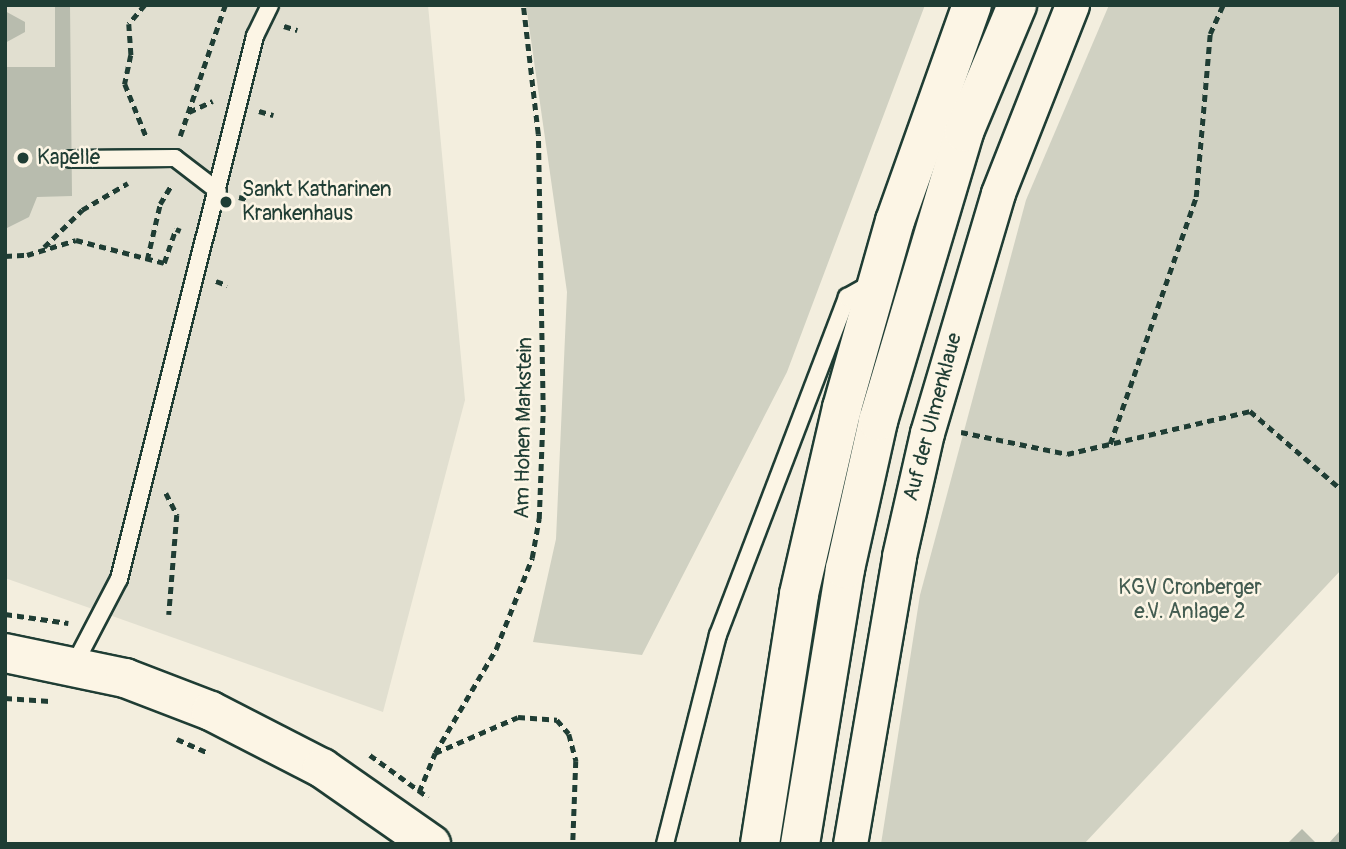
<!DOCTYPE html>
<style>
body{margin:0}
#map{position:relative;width:1346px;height:849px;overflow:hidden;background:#f3eede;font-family:Pangolin,sans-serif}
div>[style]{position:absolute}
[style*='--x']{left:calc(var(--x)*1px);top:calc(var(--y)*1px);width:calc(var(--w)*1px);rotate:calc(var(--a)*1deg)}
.built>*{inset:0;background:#e1dfd0}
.green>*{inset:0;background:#d0d1c2}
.building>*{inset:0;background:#b8bcae}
.path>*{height:4.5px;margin-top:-2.25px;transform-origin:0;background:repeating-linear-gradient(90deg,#1f3d34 0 7px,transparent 0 12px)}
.roads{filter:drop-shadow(2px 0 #1f3d34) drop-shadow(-2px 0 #1f3d34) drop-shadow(0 2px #1f3d34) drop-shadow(0 -2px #1f3d34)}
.service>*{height:16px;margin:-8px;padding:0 8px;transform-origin:8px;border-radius:8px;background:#fcf5e5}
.minor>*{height:33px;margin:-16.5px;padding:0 16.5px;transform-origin:16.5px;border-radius:16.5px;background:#fcf5e5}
.secondary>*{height:38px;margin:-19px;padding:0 19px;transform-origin:19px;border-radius:19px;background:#fcf5e5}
.motorway>*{height:38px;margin:-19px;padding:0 19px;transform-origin:19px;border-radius:19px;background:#fcf5e5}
.dots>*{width:19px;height:19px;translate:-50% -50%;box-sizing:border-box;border:4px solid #fcf5e5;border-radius:50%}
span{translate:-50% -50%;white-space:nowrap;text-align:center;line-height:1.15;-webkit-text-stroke:5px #fcf5e5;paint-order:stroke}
.poi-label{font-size:21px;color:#1f3d34}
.left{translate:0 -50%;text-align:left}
.street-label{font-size:21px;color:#1f3d34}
.park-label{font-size:21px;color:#425b50}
.frame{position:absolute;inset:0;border:7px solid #1f3d34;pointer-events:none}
</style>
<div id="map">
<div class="built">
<div style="clip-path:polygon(5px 5px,428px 5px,465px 400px,383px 712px,5px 578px)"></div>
</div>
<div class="green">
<div style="clip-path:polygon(526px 5px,925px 5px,787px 372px,642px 655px,533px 642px,556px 539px,567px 292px)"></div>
<div style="clip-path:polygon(1109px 5px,1341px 5px,1341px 570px,1084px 844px,881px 844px,920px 595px,1026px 200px)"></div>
</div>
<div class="building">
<div style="clip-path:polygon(55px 5px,70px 5px,72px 196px,37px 197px,29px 217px,5px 229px,5px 67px,55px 67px)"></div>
<div style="clip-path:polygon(5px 11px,25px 22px,25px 32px,5px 43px)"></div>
<div style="clip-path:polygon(1302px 829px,1317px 844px,1287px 844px)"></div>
<div style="clip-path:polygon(1341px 829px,1341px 844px,1328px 844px,1338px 833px)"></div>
</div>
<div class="path">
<div style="--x:145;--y:5;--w:25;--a:130"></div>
<div style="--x:129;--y:24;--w:31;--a:86"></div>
<div style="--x:131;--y:55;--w:30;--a:102"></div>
<div style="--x:125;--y:84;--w:56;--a:68"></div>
<div style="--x:284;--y:26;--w:14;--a:17"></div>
<div style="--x:259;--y:111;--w:15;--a:16"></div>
<div style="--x:189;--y:112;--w:26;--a:-25"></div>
<div style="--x:180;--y:136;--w:139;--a:-71"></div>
<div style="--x:239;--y:197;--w:11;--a:15"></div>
<div style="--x:44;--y:247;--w:53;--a:-44.2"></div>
<div style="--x:82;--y:210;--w:53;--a:-30.4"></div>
<div style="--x:5;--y:256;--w:22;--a:-3"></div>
<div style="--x:27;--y:255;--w:51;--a:-17"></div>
<div style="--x:76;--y:240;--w:91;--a:14.6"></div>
<div style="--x:164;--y:263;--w:36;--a:-71"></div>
<div style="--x:176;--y:229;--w:5;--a:22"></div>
<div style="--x:147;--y:260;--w:57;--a:-76.9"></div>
<div style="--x:160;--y:204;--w:21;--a:-59"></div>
<div style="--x:216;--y:281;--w:12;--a:20"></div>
<div style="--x:961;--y:432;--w:108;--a:11.7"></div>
<div style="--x:1067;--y:454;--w:188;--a:-13.2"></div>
<div style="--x:1250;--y:411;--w:120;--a:40.6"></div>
<div style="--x:1110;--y:444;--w:262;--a:-70.8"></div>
<div style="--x:1196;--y:197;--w:164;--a:-85.1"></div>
<div style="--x:1210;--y:34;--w:32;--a:-66"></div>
<div style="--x:166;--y:493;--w:25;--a:63"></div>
<div style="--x:177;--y:515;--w:100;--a:94.6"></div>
<div style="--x:5;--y:614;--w:64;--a:8.1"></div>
<div style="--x:5;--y:698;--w:45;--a:3.8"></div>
<div style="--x:177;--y:739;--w:34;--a:24"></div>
<div style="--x:435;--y:753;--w:90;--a:-23.4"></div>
<div style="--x:518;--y:717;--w:39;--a:4"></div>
<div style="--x:557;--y:720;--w:18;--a:49"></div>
<div style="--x:569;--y:734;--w:28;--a:75"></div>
<div style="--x:576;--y:761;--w:83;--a:92.1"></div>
<div style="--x:370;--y:755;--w:72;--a:35.9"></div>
<div style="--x:419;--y:792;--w:42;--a:-67.7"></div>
<div style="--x:435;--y:753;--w:121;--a:-59.6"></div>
<div style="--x:496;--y:649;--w:98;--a:-68.4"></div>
<div style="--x:532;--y:558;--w:40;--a:-80"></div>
<div style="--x:539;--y:519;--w:107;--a:-87.9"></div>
<div style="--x:543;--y:412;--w:278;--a:-91"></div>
<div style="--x:538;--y:134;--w:130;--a:-96.6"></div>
</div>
<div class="roads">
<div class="service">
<div style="--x:71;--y:159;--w:104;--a:-0.6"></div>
<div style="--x:175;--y:158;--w:54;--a:37.5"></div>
<div style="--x:74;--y:665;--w:97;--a:-62.4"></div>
<div style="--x:119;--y:579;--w:560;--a:-75.94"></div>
<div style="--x:255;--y:36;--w:34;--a:-64"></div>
<div style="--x:665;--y:844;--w:216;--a:-75.8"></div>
<div style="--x:718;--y:635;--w:362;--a:-69.1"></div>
<div style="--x:847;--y:297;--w:31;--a:-29"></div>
</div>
<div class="minor">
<div style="--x:850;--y:844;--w:292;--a:-80.3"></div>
<div style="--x:899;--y:556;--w:126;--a:-77.2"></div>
<div style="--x:927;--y:433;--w:250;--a:-73.5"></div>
<div style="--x:998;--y:193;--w:202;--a:-68.5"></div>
</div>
<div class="secondary">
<div style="--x:5;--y:653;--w:123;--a:11.8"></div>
<div style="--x:125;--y:678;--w:92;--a:21"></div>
<div style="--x:211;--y:711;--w:125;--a:27.2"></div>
<div style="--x:322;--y:768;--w:133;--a:34.9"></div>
</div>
<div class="motorway">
<div style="--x:760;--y:844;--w:253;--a:-81.1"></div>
<div style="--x:799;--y:594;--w:191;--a:-77"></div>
<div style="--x:842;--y:408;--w:194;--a:-74.2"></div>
<div style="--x:895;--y:221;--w:229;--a:-70.4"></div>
<div style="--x:800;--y:844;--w:279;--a:-80.7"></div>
<div style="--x:845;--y:569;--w:152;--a:-77.4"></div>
<div style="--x:878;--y:421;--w:302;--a:-73.4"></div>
<div style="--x:964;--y:132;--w:138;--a:-67.3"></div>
</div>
</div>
<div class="dots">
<div style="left:23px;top:158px;background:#1f3d34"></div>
<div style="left:226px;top:202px;background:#1f3d34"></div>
</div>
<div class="poi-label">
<span class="left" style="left:37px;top:158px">Kapelle</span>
<span class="left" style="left:242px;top:202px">Sankt Katharinen<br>Krankenhaus</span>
</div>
<div class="street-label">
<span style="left:933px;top:417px;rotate:-75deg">Auf der Ulmenklaue</span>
<span style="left:524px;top:428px;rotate:-89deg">Am Hohen Markstein</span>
</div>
<div class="park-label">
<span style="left:1190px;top:600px">KGV Cronberger<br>e.V. Anlage 2</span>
</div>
<div class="frame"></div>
</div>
